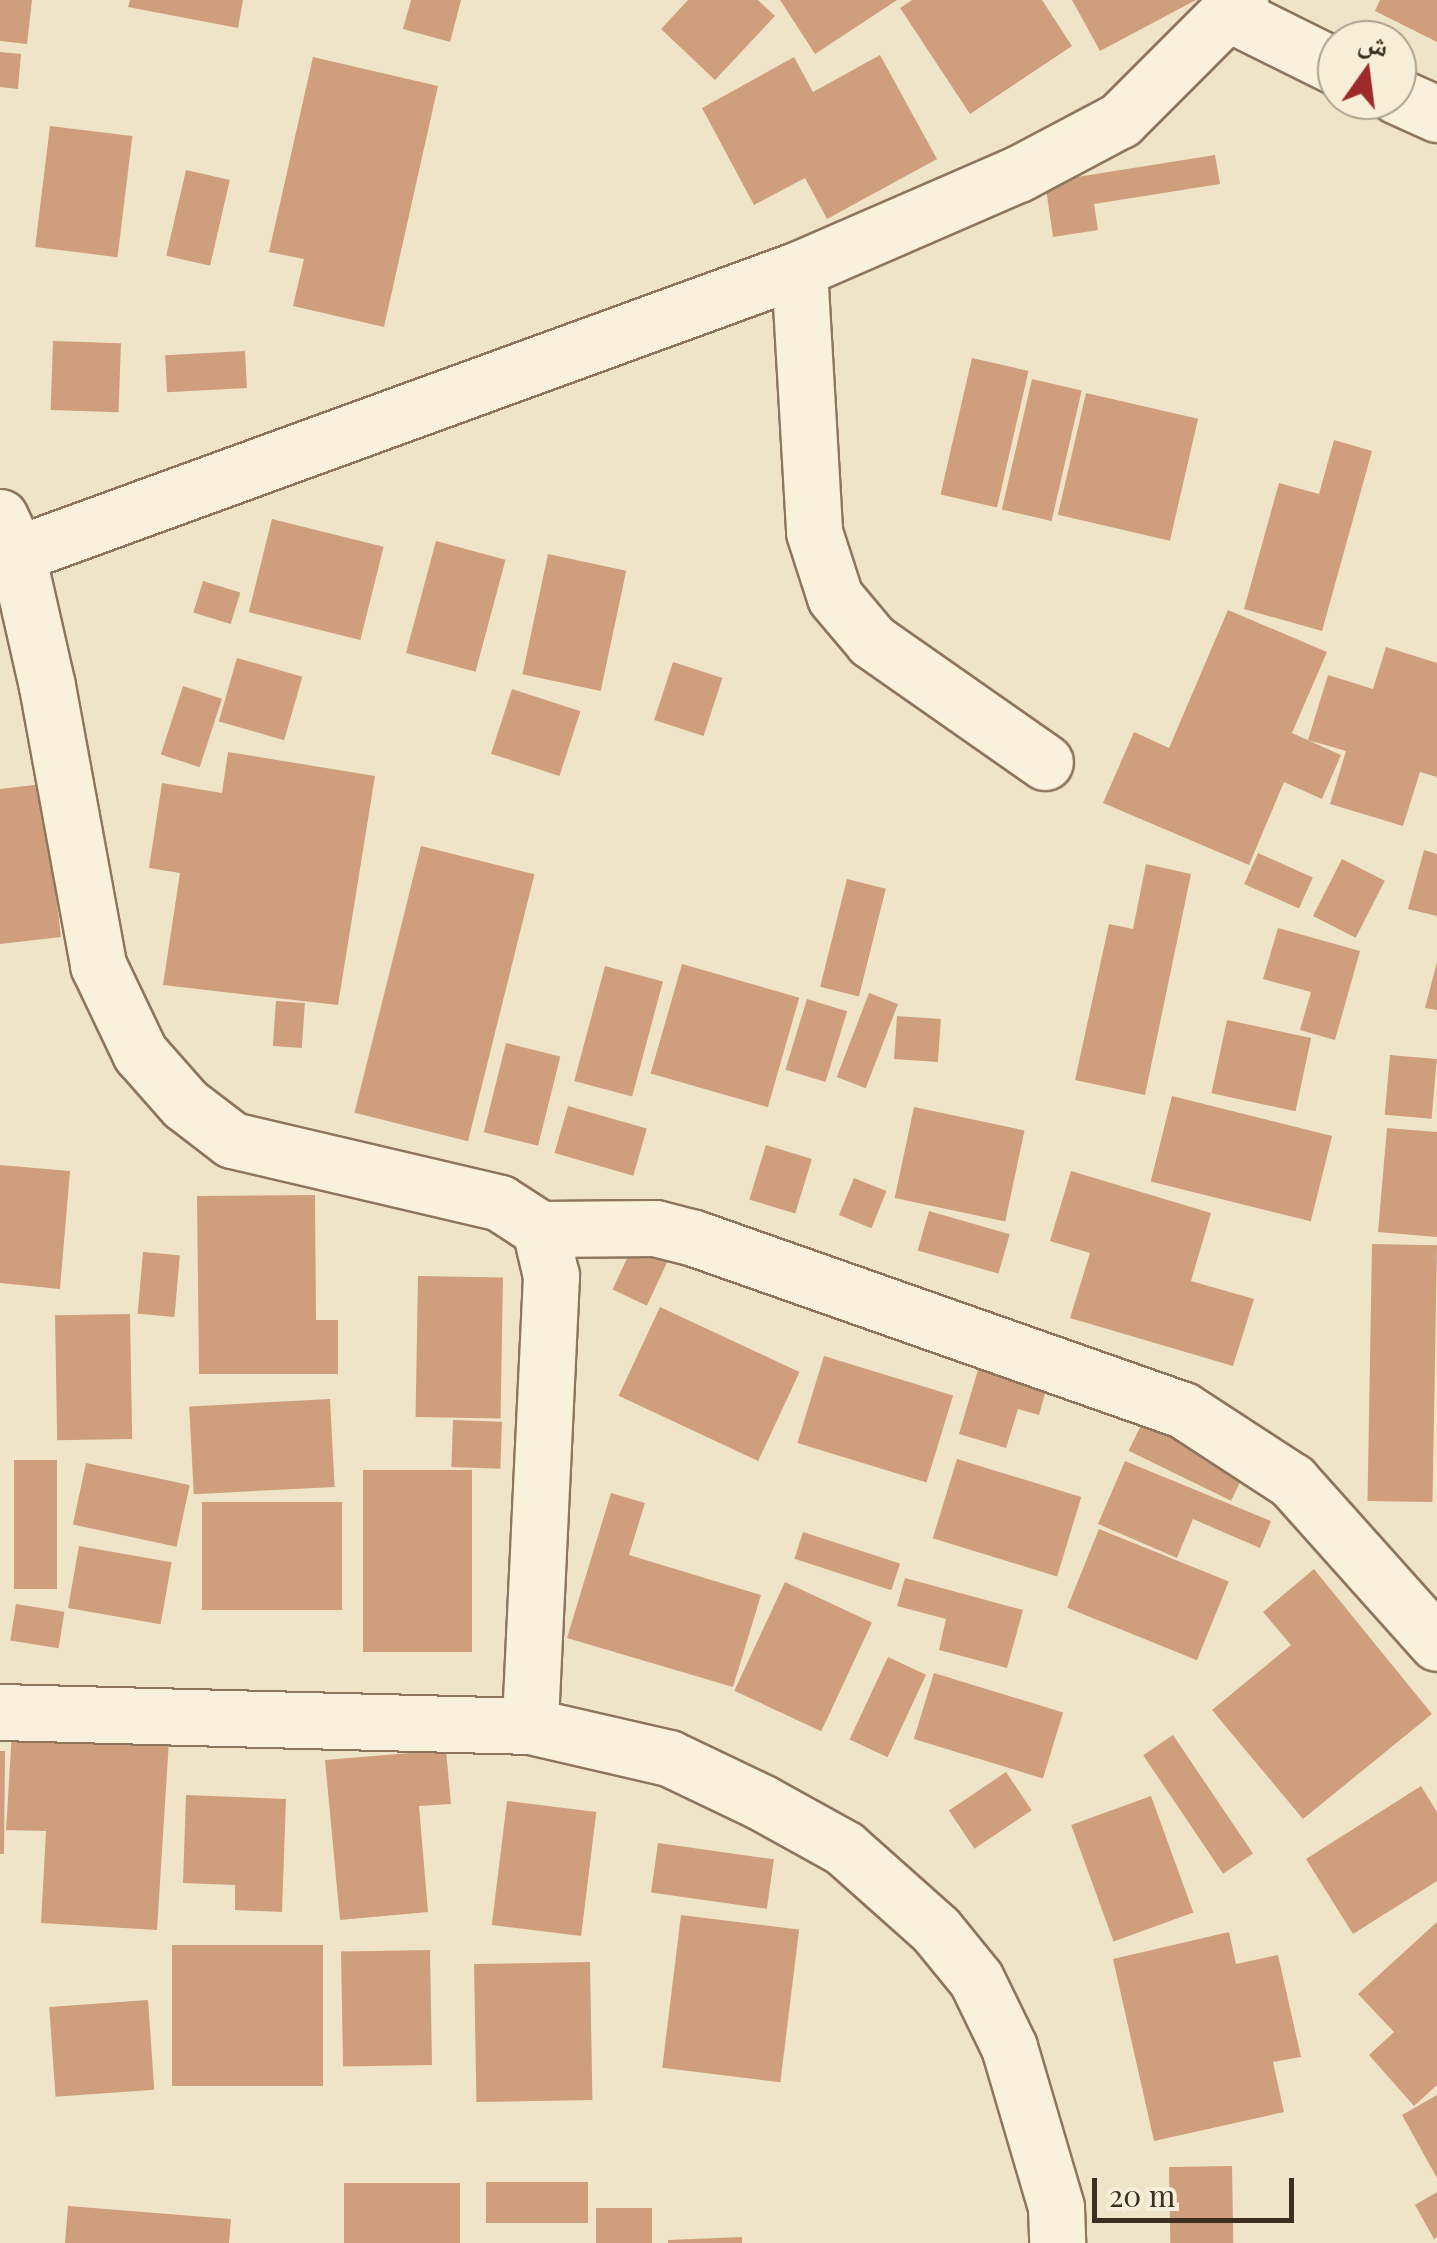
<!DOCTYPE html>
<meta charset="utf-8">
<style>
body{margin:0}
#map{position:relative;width:1437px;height:2243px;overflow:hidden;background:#f0e4c8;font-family:"Playfair Display","Noto Naskh Arabic",serif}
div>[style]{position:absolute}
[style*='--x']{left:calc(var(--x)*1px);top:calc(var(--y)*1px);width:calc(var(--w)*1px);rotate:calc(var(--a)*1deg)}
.building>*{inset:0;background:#cf9f7d;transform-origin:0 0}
.roads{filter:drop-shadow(2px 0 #8d765c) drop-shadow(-2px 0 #8d765c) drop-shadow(0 2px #8d765c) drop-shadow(0 -2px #8d765c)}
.street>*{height:55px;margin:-27.5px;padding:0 27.5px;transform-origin:27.5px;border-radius:27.5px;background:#faf1dc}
.secondary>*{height:55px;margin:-27.5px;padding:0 27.5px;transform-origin:27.5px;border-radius:27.5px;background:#faf1dc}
span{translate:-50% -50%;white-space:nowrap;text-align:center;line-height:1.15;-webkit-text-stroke:9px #f7eed8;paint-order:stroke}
.north{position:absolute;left:1317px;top:20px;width:100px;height:100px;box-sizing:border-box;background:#f7eed8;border:2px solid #ada18e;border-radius:50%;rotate:14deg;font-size:28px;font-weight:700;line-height:40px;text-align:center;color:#3d2e20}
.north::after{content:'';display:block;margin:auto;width:35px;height:45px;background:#9e2a2b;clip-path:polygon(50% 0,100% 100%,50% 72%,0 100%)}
.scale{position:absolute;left:1092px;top:2178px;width:202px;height:45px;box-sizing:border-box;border:5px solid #3d2e20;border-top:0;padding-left:12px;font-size:30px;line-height:35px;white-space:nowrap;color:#3d2e20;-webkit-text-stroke:8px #f7eed8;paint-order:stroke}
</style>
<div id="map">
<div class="building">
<div style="clip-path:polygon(0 0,32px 0,27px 44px,0 41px)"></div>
<div style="clip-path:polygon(130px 0,243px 0,238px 28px,128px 7px)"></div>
<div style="clip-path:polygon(411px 0,461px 0,450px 42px,403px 29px)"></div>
<div style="clip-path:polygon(688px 0,758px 0,775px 16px,715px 80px,661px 29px)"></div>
<div style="clip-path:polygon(780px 0,897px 0,815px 54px)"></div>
<div style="clip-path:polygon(912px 0,1042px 0,1072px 46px,970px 114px,900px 8px)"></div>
<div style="clip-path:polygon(1072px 0,1196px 0,1100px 51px)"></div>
<div style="clip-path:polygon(1380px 0,1437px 0,1437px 42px,1375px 11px)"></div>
<div style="clip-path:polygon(0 52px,21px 54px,18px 89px,0 87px)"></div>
<div style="clip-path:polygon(880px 55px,937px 159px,827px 219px,805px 178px,754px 205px,702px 108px,794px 57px,813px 92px)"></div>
<div style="clip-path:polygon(313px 57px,438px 86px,384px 327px,293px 306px,304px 259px,269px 252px)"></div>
<div style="left:50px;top:126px;width:83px;height:122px;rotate:7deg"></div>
<div style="clip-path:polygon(1215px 155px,1220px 184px,1094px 204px,1098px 230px,1053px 237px,1045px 182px)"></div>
<div style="left:186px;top:170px;width:45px;height:88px;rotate:13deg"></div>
<div style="left:53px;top:341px;width:68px;height:69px;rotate:2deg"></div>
<div style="left:245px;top:351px;width:37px;height:80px;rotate:87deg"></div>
<div style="left:972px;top:358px;width:58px;height:140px;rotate:13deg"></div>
<div style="left:1032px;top:379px;width:51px;height:134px;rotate:13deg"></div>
<div style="left:1086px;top:393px;width:115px;height:125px;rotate:13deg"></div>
<div style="clip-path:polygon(1334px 440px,1372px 451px,1322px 631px,1244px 609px,1279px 483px,1319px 494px)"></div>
<div style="left:272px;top:519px;width:115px;height:96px;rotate:14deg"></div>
<div style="left:436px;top:541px;width:72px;height:116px;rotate:15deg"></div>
<div style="left:548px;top:554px;width:80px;height:123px;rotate:12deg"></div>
<div style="left:203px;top:581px;width:39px;height:33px;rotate:17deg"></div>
<div style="clip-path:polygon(1228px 610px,1327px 652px,1292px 733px,1341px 755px,1322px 799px,1284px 782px,1249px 865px,1103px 803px,1134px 732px,1169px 748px)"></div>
<div style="clip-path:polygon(1386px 647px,1437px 663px,1437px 777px,1420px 772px,1403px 826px,1330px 804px,1346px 751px,1308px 740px,1328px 675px,1373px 689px)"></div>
<div style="left:237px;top:658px;width:68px;height:66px;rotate:16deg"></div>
<div style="left:673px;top:662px;width:52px;height:61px;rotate:18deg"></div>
<div style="left:183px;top:686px;width:41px;height:72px;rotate:18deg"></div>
<div style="left:512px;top:689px;width:72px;height:68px;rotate:18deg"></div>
<div style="clip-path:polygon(228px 752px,375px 776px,338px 1005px,163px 985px,180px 873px,149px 868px,162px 783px,222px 793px)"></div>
<div style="clip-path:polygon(43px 784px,61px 937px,0 944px,0 789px)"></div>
<div style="left:421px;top:846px;width:117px;height:275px;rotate:14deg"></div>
<div style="clip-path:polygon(1424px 850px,1437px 854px,1437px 916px,1408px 909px)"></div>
<div style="left:1258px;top:853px;width:60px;height:34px;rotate:24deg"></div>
<div style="left:1342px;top:859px;width:48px;height:64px;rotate:27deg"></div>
<div style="clip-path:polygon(1146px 864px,1191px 874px,1145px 1095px,1075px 1080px,1109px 924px,1133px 929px)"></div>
<div style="left:847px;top:879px;width:40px;height:111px;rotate:14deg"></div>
<div style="clip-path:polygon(1278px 928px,1360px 951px,1335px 1040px,1300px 1030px,1311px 992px,1263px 979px)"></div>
<div style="clip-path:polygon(1437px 962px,1437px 1010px,1425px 1008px)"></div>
<div style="left:682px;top:964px;width:122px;height:114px;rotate:16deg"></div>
<div style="left:605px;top:966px;width:60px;height:119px;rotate:15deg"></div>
<div style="left:869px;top:993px;width:31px;height:90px;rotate:21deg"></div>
<div style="left:807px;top:999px;width:42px;height:74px;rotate:17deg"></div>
<div style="left:276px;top:1001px;width:29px;height:45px;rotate:4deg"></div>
<div style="left:897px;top:1016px;width:44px;height:43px;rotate:4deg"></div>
<div style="left:1227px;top:1020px;width:86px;height:75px;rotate:12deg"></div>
<div style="left:506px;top:1043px;width:56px;height:92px;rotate:14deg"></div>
<div style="left:1390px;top:1055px;width:47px;height:60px;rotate:5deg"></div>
<div style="left:1172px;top:1096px;width:165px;height:88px;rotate:14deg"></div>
<div style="left:568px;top:1106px;width:82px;height:49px;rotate:16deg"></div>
<div style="left:914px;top:1107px;width:113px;height:93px;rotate:12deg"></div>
<div style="clip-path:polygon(1387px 1128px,1437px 1132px,1437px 1237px,1378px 1232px)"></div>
<div style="left:766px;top:1145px;width:48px;height:57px;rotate:17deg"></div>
<div style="clip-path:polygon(0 1165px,70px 1171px,60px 1289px,0 1283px)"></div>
<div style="clip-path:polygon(1071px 1171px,1211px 1213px,1191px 1281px,1254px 1299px,1233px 1366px,1070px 1318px,1090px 1253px,1050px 1241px)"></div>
<div style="left:854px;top:1178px;width:35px;height:40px;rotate:22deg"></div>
<div style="clip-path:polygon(315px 1195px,316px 1320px,338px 1320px,338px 1374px,199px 1374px,197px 1196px)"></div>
<div style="left:929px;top:1211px;width:84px;height:41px;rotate:16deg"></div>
<div style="left:637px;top:1237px;width:38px;height:58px;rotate:25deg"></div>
<div style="left:1372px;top:1244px;width:65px;height:257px;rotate:1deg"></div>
<div style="left:143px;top:1252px;width:37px;height:62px;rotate:5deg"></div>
<div style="left:418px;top:1276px;width:85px;height:141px;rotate:1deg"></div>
<div style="left:660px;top:1307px;width:154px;height:98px;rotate:25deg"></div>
<div style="left:130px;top:1314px;width:125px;height:75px;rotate:89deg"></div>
<div style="clip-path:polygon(985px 1346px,1053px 1365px,1039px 1415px,1018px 1409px,1006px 1448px,959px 1434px)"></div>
<div style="left:824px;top:1356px;width:135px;height:91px;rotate:17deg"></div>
<div style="left:330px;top:1399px;width:88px;height:141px;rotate:87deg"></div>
<div style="left:1147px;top:1413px;width:114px;height:42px;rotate:26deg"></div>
<div style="left:453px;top:1420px;width:49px;height:47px;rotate:2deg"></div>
<div style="left:957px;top:1459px;width:130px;height:83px;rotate:17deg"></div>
<div style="left:14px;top:1460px;width:43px;height:129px"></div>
<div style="clip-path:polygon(1125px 1461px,1271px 1521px,1260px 1548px,1193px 1519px,1177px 1558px,1098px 1524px)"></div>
<div style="left:86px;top:1463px;width:106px;height:63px;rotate:12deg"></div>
<div style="left:363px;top:1470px;width:109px;height:182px"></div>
<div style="clip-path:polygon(611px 1493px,645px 1503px,629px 1555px,761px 1595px,733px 1687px,567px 1638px)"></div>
<div style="left:202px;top:1502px;width:140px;height:108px"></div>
<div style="left:1099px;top:1529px;width:140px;height:85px;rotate:22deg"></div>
<div style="left:803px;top:1532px;width:102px;height:28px;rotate:18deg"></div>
<div style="left:79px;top:1546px;width:94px;height:63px;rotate:10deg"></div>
<div style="clip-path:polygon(1314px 1569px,1432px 1714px,1303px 1819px,1212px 1710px,1291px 1645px,1263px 1612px)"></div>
<div style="clip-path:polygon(905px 1578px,1023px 1610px,1007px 1668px,939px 1650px,946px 1619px,897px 1606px)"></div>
<div style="left:785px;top:1582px;width:96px;height:120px;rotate:25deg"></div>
<div style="left:16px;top:1604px;width:49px;height:37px;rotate:9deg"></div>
<div style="left:888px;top:1657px;width:42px;height:91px;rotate:25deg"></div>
<div style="left:934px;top:1673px;width:135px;height:69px;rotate:17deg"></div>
<div style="clip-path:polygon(13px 1715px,170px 1725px,157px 1930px,41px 1923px,46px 1831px,6px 1830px)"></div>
<div style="left:1173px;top:1735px;width:143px;height:36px;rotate:56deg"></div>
<div style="clip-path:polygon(446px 1750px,451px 1804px,419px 1806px,428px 1912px,340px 1920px,325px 1760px)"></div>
<div style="clip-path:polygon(0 1751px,5px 1751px,4px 1854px,0 1854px)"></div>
<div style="left:1006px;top:1772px;width:46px;height:69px;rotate:56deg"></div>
<div style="clip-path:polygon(1421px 1786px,1437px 1812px,1437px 1881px,1353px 1934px,1306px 1859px)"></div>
<div style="clip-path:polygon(186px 1795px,286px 1799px,282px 1912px,235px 1910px,235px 1885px,183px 1883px)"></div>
<div style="left:1151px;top:1796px;width:124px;height:85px;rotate:70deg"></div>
<div style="left:507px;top:1801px;width:90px;height:125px;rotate:7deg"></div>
<div style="left:658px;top:1843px;width:117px;height:50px;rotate:8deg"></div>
<div style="left:681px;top:1915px;width:119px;height:154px;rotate:7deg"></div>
<div style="clip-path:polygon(1437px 1922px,1437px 2085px,1414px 2106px,1369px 2055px,1394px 2032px,1358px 1994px)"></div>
<div style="clip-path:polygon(1229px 1932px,1236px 1964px,1278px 1955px,1301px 2057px,1273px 2062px,1284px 2112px,1154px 2141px,1113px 1959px)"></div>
<div style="left:172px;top:1945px;width:151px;height:141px"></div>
<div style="left:430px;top:1950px;width:115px;height:89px;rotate:89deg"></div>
<div style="left:590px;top:1962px;width:138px;height:116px;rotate:89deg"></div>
<div style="left:148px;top:2000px;width:90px;height:99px;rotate:86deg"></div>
<div style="clip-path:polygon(1437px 2095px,1437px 2178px,1402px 2115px)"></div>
<div style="left:1232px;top:2166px;width:77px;height:63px;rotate:89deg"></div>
<div style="left:588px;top:2182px;width:41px;height:102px;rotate:90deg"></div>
<div style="left:344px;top:2183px;width:116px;height:60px"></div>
<div style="clip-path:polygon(1437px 2192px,1437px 2237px,1434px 2239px,1415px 2205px)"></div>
<div style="clip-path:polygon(68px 2206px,231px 2219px,229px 2243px,65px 2243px)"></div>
<div style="left:596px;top:2208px;width:56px;height:35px"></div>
<div style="clip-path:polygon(742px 2237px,742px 2243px,668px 2243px,668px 2240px)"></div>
</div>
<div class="roads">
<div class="street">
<div style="--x:1230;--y:14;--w:119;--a:26.4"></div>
<div style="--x:1397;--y:96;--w:44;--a:24.2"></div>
<div style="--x:799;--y:269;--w:263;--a:86.7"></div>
<div style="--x:814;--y:532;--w:68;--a:72.1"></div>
<div style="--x:835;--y:597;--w:57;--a:49.9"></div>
<div style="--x:872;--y:641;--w:211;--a:35"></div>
<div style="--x:0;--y:517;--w:41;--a:65.3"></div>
<div style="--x:17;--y:554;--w:135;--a:77.2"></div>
<div style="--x:47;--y:686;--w:284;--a:79.6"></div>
<div style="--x:98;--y:965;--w:98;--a:64.5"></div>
<div style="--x:140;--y:1053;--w:68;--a:48.6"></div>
<div style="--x:185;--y:1104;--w:59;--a:37.5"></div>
<div style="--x:232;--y:1140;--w:275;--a:13.2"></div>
<div style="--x:500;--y:1203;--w:48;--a:33"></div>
<div style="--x:540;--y:1229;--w:48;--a:76.8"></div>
<div style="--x:551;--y:1276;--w:450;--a:92.7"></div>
<div style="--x:17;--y:554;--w:832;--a:-20.02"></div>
<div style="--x:799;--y:269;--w:239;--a:-23.5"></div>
<div style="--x:1018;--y:174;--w:115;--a:-27.9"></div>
<div style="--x:1120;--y:120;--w:170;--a:-45"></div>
<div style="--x:540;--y:1229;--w:115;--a:-0.5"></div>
<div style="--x:655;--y:1228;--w:40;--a:14.4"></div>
<div style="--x:694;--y:1238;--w:518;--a:19.38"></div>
<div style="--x:1183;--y:1410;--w:130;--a:33.1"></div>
<div style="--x:1292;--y:1481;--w:217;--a:48.2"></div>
</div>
<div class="secondary">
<div style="--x:0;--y:1712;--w:530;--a:1.51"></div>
<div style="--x:530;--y:1726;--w:143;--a:13"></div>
<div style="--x:669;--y:1758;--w:102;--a:25.6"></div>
<div style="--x:761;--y:1802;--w:95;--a:29"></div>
<div style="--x:844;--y:1848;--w:123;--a:41.7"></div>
<div style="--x:936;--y:1930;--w:63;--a:50.8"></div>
<div style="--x:976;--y:1979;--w:76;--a:64.1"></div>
<div style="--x:1009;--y:2047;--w:167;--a:73.6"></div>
<div style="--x:1056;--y:2207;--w:36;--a:88"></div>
</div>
</div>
<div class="north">ش</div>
<div class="scale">20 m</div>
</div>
